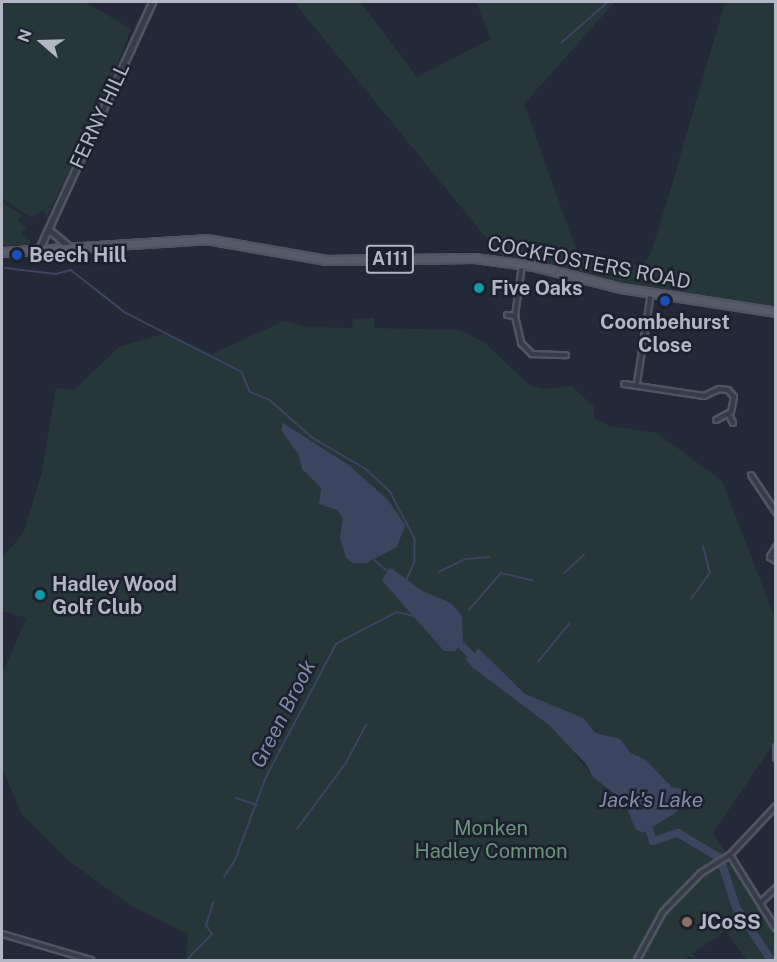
<!DOCTYPE html>
<style>
body{margin:0}
#map{position:relative;width:777px;height:962px;overflow:hidden;background:#242937;font-family:"Public Sans",sans-serif}
div>[style]{position:absolute}
[style*='--x']{left:calc(var(--x)*1px);top:calc(var(--y)*1px);width:calc(var(--w)*1px);rotate:calc(var(--a)*1deg)}
.green>*{inset:0;background:#273639}
.water>*{inset:0;background:#3b455f}
.stream>*{height:1.5px;margin:-0.75px;padding:0 0.75px;transform-origin:0.75px;border-radius:0.75px;background:#3b455f}
.river>*{height:8px;margin:-4px;padding:0 4px;transform-origin:4px;border-radius:4px;background:#3b455f}
.roads{filter:drop-shadow(2px 0 #505460) drop-shadow(-2px 0 #505460) drop-shadow(0 2px #505460) drop-shadow(0 -2px #505460)}
.minor>*{height:4px;margin:-2px;padding:0 2px;transform-origin:2px;border-radius:2px;background:#373c48}
.tertiary>*{height:5px;margin:-2.5px;padding:0 2.5px;transform-origin:2.5px;border-radius:2.5px;background:#373c48}
.primary>*{height:7px;margin:-3.5px;padding:0 3.5px;transform-origin:3.5px;border-radius:3.5px;background:#565b68}
.dots>*{width:16px;height:16px;translate:-50% -50%;box-sizing:border-box;border:3px solid #1d212d;border-radius:50%}
span{translate:-50% -50%;white-space:nowrap;text-align:center;line-height:1.15;-webkit-text-stroke:5px #1d212d;paint-order:stroke}
.shield-label span{padding:2px 4px;background:#1d212d;border:2px solid;border-radius:4px;-webkit-text-stroke-width:0}
.shield-label{font-size:18px;color:#b3b7c4;font-weight:700}
.street-label{font-size:20px;color:#b3b7c4}
.poi-label{font-size:20px;color:#b3b7c4;font-weight:700}
.left{translate:0 -50%;text-align:left}
.park-label{font-size:20px;color:#6c927b}
.water-label{font-size:21px;color:#7d8aa9;font-style:italic}
.frame{position:absolute;inset:0;border:3px solid #b3b7c4;pointer-events:none}
.north{position:absolute;left:12px;top:12px;width:60px;height:60px;-webkit-text-stroke:4px #1d212d;paint-order:stroke;rotate:290deg;font-size:16px;font-weight:700;line-height:24px;text-align:center;color:#b3b7c4}
.north::after{content:'';display:block;margin:auto;width:21px;height:27px;background:#b3b7c4;clip-path:polygon(50% 0,100% 100%,50% 72%,0 100%)}
</style>
<div id="map">
<div class="green">
<div style="clip-path:polygon(2px 2px,85px 2px,131px 29px,100px 108px,47px 216px,43px 210px,32px 218px,2px 198px)"></div>
<div style="clip-path:polygon(294px 2px,360px 2px,417px 77px,491px 39px,476px 2px,615px 2px,524px 104px,578px 255px,641px 266px,650px 255px,666px 205px,725px 2px,775px 2px,775px 307px,645px 287px,500px 255px)"></div>
<div style="clip-path:polygon(2px 202px,22px 215px,18px 221px,26px 228px,21px 233px,31px 242px,29px 245px,2px 245px)"></div>
<div style="clip-path:polygon(evenodd,374px 318px,374px 328px,460px 330px,485px 343px,529px 385px,542px 389px,572px 386px,594px 407px,594px 418px,610px 426px,657px 433px,722px 481px,775px 618px,775px 742px,713px 833px,728px 856px,658px 914px,634px 960px,186px 960px,188px 934px,130px 905px,69px 861px,21px 813px,2px 768px,2px 675px,26px 618px,2px 611px,2px 558px,24px 532px,42px 472px,56px 388px,74px 390px,119px 347px,166px 333px,212px 354px,284px 321px,308px 327px,352px 328px,353px 319px,374px 318px,593px 728px,597px 733px,620px 739px,631px 753px,646px 760px,672px 787px,683px 789px,686px 796px,677px 812px,643px 833px,635px 830px,634px 818px,625px 803px,592px 775px,575px 755px,593px 728px)"></div>
<div style="clip-path:polygon(725px 861px,734px 866px,773px 933px,775px 960px,747px 960px,726px 931px,692px 953px,697px 960px,689px 956px,684px 960px,643px 960px,664px 918px,711px 869px)"></div>
</div>
<div class="water">
<div style="clip-path:polygon(283px 423px,350px 466px,388px 500px,405px 525px,397px 547px,366px 563px,353px 563px,346px 558px,340px 538px,343px 518px,337px 510px,319px 504px,321px 488px,302px 469px,299px 455px,281px 430px)"></div>
<div style="clip-path:polygon(390px 567px,422px 591px,451px 603px,462px 616px,463px 641px,455px 651px,444px 651px,386px 585px,382px 580px)"></div>
<div style="clip-path:polygon(478px 648px,525px 694px,583px 718px,596px 733px,620px 739px,631px 753px,646px 760px,672px 787px,683px 789px,685px 796px,677px 812px,643px 833px,635px 829px,625px 802px,593px 777px,586px 764px,549px 725px,472px 667px,465px 658px,473px 657px)"></div>
</div>
<div class="stream">
<div style="--x:561;--y:43;--w:62;--a:-41.1"></div>
<div style="--x:5;--y:268;--w:51;--a:6.7"></div>
<div style="--x:56;--y:274;--w:16;--a:-15"></div>
<div style="--x:71;--y:270;--w:70;--a:38"></div>
<div style="--x:126;--y:313;--w:130;--a:27"></div>
<div style="--x:242;--y:372;--w:22;--a:68"></div>
<div style="--x:250;--y:392;--w:22;--a:22"></div>
<div style="--x:270;--y:400;--w:57;--a:41.5"></div>
<div style="--x:313;--y:438;--w:61;--a:30.3"></div>
<div style="--x:366;--y:469;--w:33;--a:43"></div>
<div style="--x:390;--y:491;--w:54;--a:62.5"></div>
<div style="--x:415;--y:539;--w:23;--a:90"></div>
<div style="--x:415;--y:562;--w:20;--a:114"></div>
<div style="--x:375;--y:560;--w:15;--a:42"></div>
<div style="--x:439;--y:572;--w:30;--a:-26"></div>
<div style="--x:466;--y:559;--w:23;--a:-5"></div>
<div style="--x:564;--y:573;--w:27;--a:-42"></div>
<div style="--x:691;--y:599;--w:32;--a:-54"></div>
<div style="--x:710;--y:573;--w:28;--a:-105"></div>
<div style="--x:469;--y:610;--w:49;--a:-49.1"></div>
<div style="--x:501;--y:573;--w:32;--a:13"></div>
<div style="--x:538;--y:662;--w:49;--a:-50.8"></div>
<div style="--x:236;--y:798;--w:22;--a:18"></div>
<div style="--x:297;--y:829;--w:82;--a:-53.4"></div>
<div style="--x:346;--y:763;--w:43;--a:-62.2"></div>
<div style="--x:224;--y:877;--w:20;--a:-57"></div>
<div style="--x:235;--y:860;--w:89;--a:-69.5"></div>
<div style="--x:266;--y:777;--w:150;--a:-62.2"></div>
<div style="--x:336;--y:644;--w:69;--a:-27.7"></div>
<div style="--x:397;--y:612;--w:17;--a:13"></div>
<div style="--x:187;--y:960;--w:36;--a:-46"></div>
<div style="--x:212;--y:934;--w:10;--a:-127"></div>
<div style="--x:206;--y:926;--w:24;--a:-73"></div>
</div>
<div class="river">
<div style="--x:461;--y:645;--w:17;--a:45"></div>
<div style="--x:649;--y:829;--w:13;--a:72"></div>
<div style="--x:653;--y:841;--w:26;--a:-18"></div>
<div style="--x:678;--y:833;--w:49;--a:30.8"></div>
<div style="--x:720;--y:858;--w:52;--a:71.9"></div>
<div style="--x:736;--y:907;--w:64;--a:56.6"></div>
</div>
<div class="roads">
<div class="minor">
<div style="--x:522;--y:265;--w:51;--a:97.8"></div>
<div style="--x:515;--y:316;--w:28;--a:77"></div>
<div style="--x:521;--y:343;--w:16;--a:45"></div>
<div style="--x:532;--y:354;--w:34;--a:2"></div>
<div style="--x:507;--y:315;--w:8;--a:7"></div>
<div style="--x:637;--y:383;--w:91;--a:-81.2"></div>
<div style="--x:624;--y:384;--w:81;--a:8.5"></div>
<div style="--x:704;--y:396;--w:17;--a:-25"></div>
<div style="--x:719;--y:389;--w:9;--a:6"></div>
<div style="--x:728;--y:390;--w:9;--a:49"></div>
<div style="--x:734;--y:397;--w:15;--a:101"></div>
<div style="--x:731;--y:412;--w:17;--a:152"></div>
<div style="--x:729;--y:415;--w:9;--a:63"></div>
<div style="--x:751;--y:475;--w:45;--a:56"></div>
<div style="--x:776;--y:547;--w:12;--a:121"></div>
<div style="--x:770;--y:557;--w:7;--a:34"></div>
<div style="--x:776;--y:747;--w:11;--a:90"></div>
<div style="--x:776;--y:806;--w:67;--a:133.2"></div>
<div style="--x:730;--y:855;--w:87;--a:58.1"></div>
<div style="--x:760;--y:903;--w:22;--a:-43"></div>
<div style="--x:2;--y:934;--w:93;--a:16.3"></div>
<div style="--x:637;--y:960;--w:55;--a:-61.6"></div>
<div style="--x:663;--y:912;--w:54;--a:-45.7"></div>
<div style="--x:701;--y:873;--w:34;--a:-32"></div>
</div>
<div class="tertiary">
<div style="--x:48;--y:229;--w:26;--a:40"></div>
<div style="--x:39;--y:249;--w:272;--a:-65.4"></div>
</div>
<div class="primary">
<div style="--x:2;--y:252;--w:204;--a:-3.6"></div>
<div style="--x:206;--y:239;--w:122;--a:9.9"></div>
<div style="--x:326;--y:260;--w:148;--a:-0.8"></div>
<div style="--x:474;--y:258;--w:61;--a:7.6"></div>
<div style="--x:534;--y:266;--w:90;--a:14.2"></div>
<div style="--x:621;--y:288;--w:157;--a:8.8"></div>
</div>
</div>
<div class="dots">
<div style="left:17px;top:255px;background:#1a4fb4"></div>
<div style="left:479px;top:288px;background:#0f9aa8"></div>
<div style="left:665px;top:301px;background:#1a4fb4"></div>
<div style="left:40px;top:595px;background:#0f9aa8"></div>
<div style="left:687px;top:922px;background:#8d6e63"></div>
</div>
<div class="shield-label">
<span style="left:390px;top:259px">A111</span>
</div>
<div class="street-label">
<span style="left:100px;top:116px;rotate:-65deg">FERNY HILL</span>
<span style="left:589px;top:263px;rotate:11deg">COCKFOSTERS ROAD</span>
</div>
<div class="poi-label">
<span class="left" style="left:29px;top:255px">Beech Hill</span>
<span class="left" style="left:491px;top:288px">Five Oaks</span>
<span style="left:665px;top:334px">Coombehurst<br>Close</span>
<span class="left" style="left:52px;top:596px">Hadley Wood<br>Golf Club</span>
<span class="left" style="left:699px;top:922px">JCoSS</span>
</div>
<div class="park-label">
<span style="left:491px;top:840px">Monken<br>Hadley Common</span>
</div>
<div class="water-label">
<span style="left:283px;top:714px;rotate:-63deg">Green Brook</span>
<span style="left:651px;top:800px">Jack's Lake</span>
</div>
<div class="frame"></div>
<div class="north">N</div>
</div>
